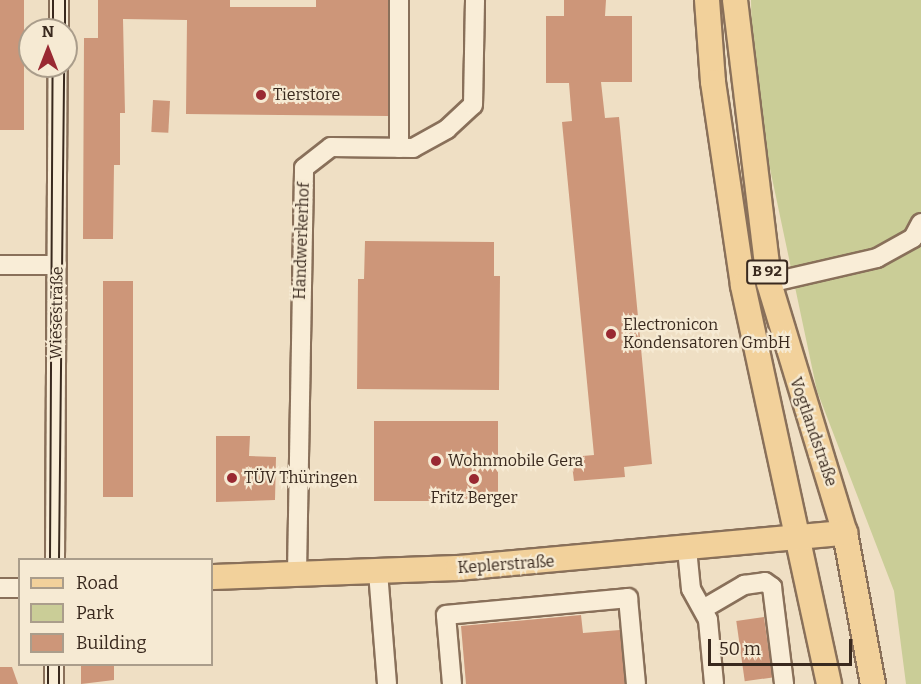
<!DOCTYPE html>
<meta charset="utf-8">
<style>
body{margin:0}
#map{position:relative;width:921px;height:684px;overflow:hidden;background:#efdfc4;font-family:Bitter,serif}
div>[style]{position:absolute}
[style*='--x']{left:calc(var(--x)*1px);top:calc(var(--y)*1px);width:calc(var(--w)*1px);rotate:calc(var(--a)*1deg)}
.green>*{inset:0;background:#cacd97}
.building>*{inset:0;background:#cd9679;transform-origin:0 0}
.roads{filter:drop-shadow(2px 0 #89705a) drop-shadow(-2px 0 #89705a) drop-shadow(0 2px #89705a) drop-shadow(0 -2px #89705a)}
.minor>*{height:18px;margin:-9px;padding:0 9px;transform-origin:9px;border-radius:9px;background:#f9edd7}
.major>*{height:24px;margin:-12px;padding:0 12px;transform-origin:12px;border-radius:12px;background:#f2d19b}
.tram>*{height:1.5px;margin:-0.75px;padding:0 0.75px;transform-origin:0.75px;border-radius:0.75px;background:#39291e}
.dots>*{width:16px;height:16px;translate:-50% -50%;box-sizing:border-box;border:3px solid #f6ead3;border-radius:50%}
span{translate:-50% -50%;white-space:nowrap;text-align:center;line-height:1.15;-webkit-text-stroke:4.5px #f6ead3;paint-order:stroke}
.shield-label span{padding:2px 4px;background:#f6ead3;border:2px solid;border-radius:4px;-webkit-text-stroke-width:0}
.shield-label{font-size:15px;color:#39291e;font-weight:700}
.poi-label{font-size:16px;color:#39291e}
.left{translate:0 -50%;text-align:left}
.street-label{font-size:16px;color:#39291e}
.legend{position:absolute;left:18px;top:558px;width:195px;height:108px;box-sizing:border-box;background:#f6ead3;border:2px solid #aa9d8b;margin:0;padding:8px 10px;list-style:none;font-size:18px;color:#39291e}
.legend li{display:flex;align-items:center;gap:12px;height:30px}
.legend b{width:30px;border:2px solid #aa9d8b}
.north{position:absolute;left:18px;top:18px;width:60px;height:60px;box-sizing:border-box;background:#f6ead3;border:2px solid #aa9d8b;border-radius:50%;rotate:0deg;font-size:16px;font-weight:700;line-height:24px;text-align:center;color:#39291e}
.north::after{content:'';display:block;margin:auto;width:21px;height:27px;background:#992932;clip-path:polygon(50% 0,100% 100%,50% 72%,0 100%)}
.scale{position:absolute;left:708px;top:639px;width:144px;height:27px;box-sizing:border-box;border:3px solid #39291e;border-top:0;padding-left:8px;font-size:18px;line-height:21px;white-space:nowrap;color:#39291e;-webkit-text-stroke:4px #f6ead3;paint-order:stroke}
</style>
<div id="map">
<div class="green">
<div style="clip-path:polygon(751px 0,921px 0,921px 684px,906px 684px,894px 591px,817px 391px,769px 164px,752px 50px)"></div>
</div>
<div class="building">
<div style="left:0;top:0;width:24px;height:130px"></div>
<div style="clip-path:polygon(98px 0,230px 0,230px 7px,316px 7px,316px 0,388px 0,388px 116px,186px 114px,187px 20px,123px 19px,125px 113px,120px 113px,120px 165px,114px 165px,113px 239px,83px 239px,84px 38px,98px 38px)"></div>
<div style="clip-path:polygon(564px 0,606px 0,605px 16px,632px 16px,632px 82px,601px 82px,605px 118px,619px 117px,652px 464px,624px 467px,625px 477px,574px 481px,571px 457px,594px 455px,562px 122px,572px 121px,569px 83px,546px 83px,546px 16px,564px 16px)"></div>
<div style="left:153px;top:100px;width:17px;height:32px;rotate:3deg"></div>
<div style="clip-path:polygon(365px 241px,494px 242px,494px 276px,500px 276px,499px 390px,357px 389px,358px 279px,364px 279px)"></div>
<div style="left:103px;top:281px;width:30px;height:216px"></div>
<div style="left:374px;top:421px;width:124px;height:80px"></div>
<div style="clip-path:polygon(216px 436px,250px 436px,249px 456px,276px 457px,275px 500px,216px 502px)"></div>
<div style="clip-path:polygon(581px 615px,583px 633px,620px 630px,625px 684px,466px 684px,461px 626px)"></div>
<div style="left:764px;top:617px;width:61px;height:28px;rotate:82deg"></div>
<div style="clip-path:polygon(81px 664px,114px 664px,114px 680px,81px 684px)"></div>
<div style="clip-path:polygon(0 667px,12px 667px,18px 684px,0 684px)"></div>
</div>
<div class="roads">
<div class="minor">
<div style="--x:399;--y:0;--w:148;--a:90"></div>
<div style="--x:59;--y:30;--w:30;--a:-90"></div>
<div style="--x:0;--y:265;--w:57;--a:0"></div>
<div style="--x:769;--y:283;--w:111;--a:-13"></div>
<div style="--x:877;--y:258;--w:41;--a:-29.1"></div>
<div style="--x:913;--y:238;--w:17;--a:-62"></div>
<div style="--x:687;--y:549;--w:40;--a:84.3"></div>
<div style="--x:691;--y:589;--w:35;--a:61"></div>
<div style="--x:708;--y:620;--w:64;--a:84.6"></div>
<div style="--x:55;--y:560;--w:494;--a:-89.7"></div>
<div style="--x:378;--y:572;--w:112;--a:85.4"></div>
<div style="--x:297;--y:573;--w:405;--a:-89"></div>
<div style="--x:304;--y:168;--w:34;--a:-38"></div>
<div style="--x:331;--y:147;--w:82;--a:0.7"></div>
<div style="--x:413;--y:148;--w:39;--a:-29"></div>
<div style="--x:447;--y:129;--w:35;--a:-43"></div>
<div style="--x:473;--y:105;--w:105;--a:-88.9"></div>
<div style="--x:0;--y:588;--w:20;--a:0"></div>
<div style="--x:703;--y:609;--w:48;--a:-30.3"></div>
<div style="--x:744;--y:585;--w:21;--a:-8"></div>
<div style="--x:765;--y:582;--w:9;--a:36"></div>
<div style="--x:772;--y:587;--w:98;--a:82.9"></div>
<div style="--x:54;--y:684;--w:20;--a:-90"></div>
<div style="--x:452;--y:684;--w:69;--a:-95"></div>
<div style="--x:446;--y:615;--w:183;--a:-5.3"></div>
<div style="--x:628;--y:598;--w:86;--a:84.7"></div>
</div>
<div class="major">
<div style="--x:707;--y:0;--w:82;--a:85.8"></div>
<div style="--x:713;--y:82;--w:206;--a:81.6"></div>
<div style="--x:743;--y:286;--w:407;--a:77.8"></div>
<div style="--x:735;--y:0;--w:285;--a:83.1"></div>
<div style="--x:769;--y:283;--w:261;--a:73.1"></div>
<div style="--x:845;--y:533;--w:154;--a:79.5"></div>
<div style="--x:212;--y:577;--w:246;--a:-2.1"></div>
<div style="--x:458;--y:568;--w:389;--a:-5.2"></div>
</div>
</div>
<div class="tram">
<div style="--x:53;--y:30;--w:30;--a:-90"></div>
<div style="--x:65;--y:30;--w:30;--a:-90"></div>
<div style="--x:50;--y:560;--w:494;--a:-89.7"></div>
<div style="--x:59;--y:560;--w:494;--a:-89.4"></div>
<div style="--x:48;--y:684;--w:20;--a:-90"></div>
<div style="--x:59;--y:684;--w:20;--a:-90"></div>
</div>
<div class="dots">
<div style="left:261px;top:95px;background:#992932"></div>
<div style="left:611px;top:334px;background:#992932"></div>
<div style="left:436px;top:461px;background:#992932"></div>
<div style="left:232px;top:478px;background:#992932"></div>
<div style="left:474px;top:479px;background:#992932"></div>
</div>
<div class="shield-label">
<span style="left:767px;top:272px">B 92</span>
</div>
<div class="poi-label">
<span class="left" style="left:273px;top:95px">Tierstore</span>
<span class="left" style="left:623px;top:334px">Electronicon<br>Kondensatoren GmbH</span>
<span class="left" style="left:448px;top:461px">Wohnmobile Gera</span>
<span class="left" style="left:244px;top:478px">TÜV Thüringen</span>
<span style="left:474px;top:498px">Fritz Berger</span>
</div>
<div class="street-label">
<span style="left:302px;top:241px;rotate:-88deg">Handwerkerhof</span>
<span style="left:57px;top:313px;rotate:-89deg">Wiesestraße</span>
<span style="left:813px;top:432px;rotate:71deg">Vogtlandstraße</span>
<span style="left:506px;top:565px;rotate:-4deg">Keplerstraße</span>
</div>
<ul class="legend">
<li><b style="height:8px;background:#f2d19b"></b>Road</li>
<li><b style="height:16px;background:#cacd97"></b>Park</li>
<li><b style="height:16px;background:#cd9679"></b>Building</li>
</ul>
<div class="north">N</div>
<div class="scale">50 m</div>
</div>
